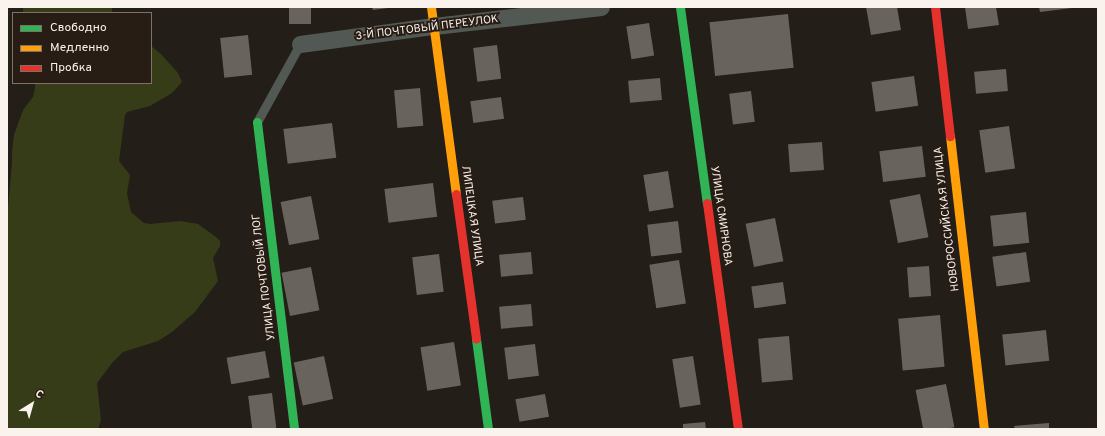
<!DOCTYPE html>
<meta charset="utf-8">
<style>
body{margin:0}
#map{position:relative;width:1105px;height:436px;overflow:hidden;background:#241e18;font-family:Overpass,sans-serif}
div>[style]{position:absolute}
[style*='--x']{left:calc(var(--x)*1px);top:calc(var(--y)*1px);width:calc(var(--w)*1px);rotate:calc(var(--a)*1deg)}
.green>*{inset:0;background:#363c17;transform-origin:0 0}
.building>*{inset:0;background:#69635e;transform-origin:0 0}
.lane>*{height:9px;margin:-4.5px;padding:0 4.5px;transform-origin:4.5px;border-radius:4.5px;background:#525954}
.street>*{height:17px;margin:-8.5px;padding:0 8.5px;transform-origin:8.5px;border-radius:8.5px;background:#525954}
.fast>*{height:9px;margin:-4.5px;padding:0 4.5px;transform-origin:4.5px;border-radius:4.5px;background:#30b455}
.slow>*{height:9px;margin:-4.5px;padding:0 4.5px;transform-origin:4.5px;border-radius:4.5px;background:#ff9f0a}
.jam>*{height:9px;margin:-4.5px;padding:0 4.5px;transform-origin:4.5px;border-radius:4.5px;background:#e5322d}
span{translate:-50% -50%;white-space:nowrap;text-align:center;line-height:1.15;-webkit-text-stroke:4px #281d14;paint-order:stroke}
.street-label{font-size:11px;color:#faf2ec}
.frame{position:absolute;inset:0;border:8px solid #faf2ec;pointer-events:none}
.legend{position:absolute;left:12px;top:12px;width:140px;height:72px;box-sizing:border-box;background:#281d14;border:1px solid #7c726a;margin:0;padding:5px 7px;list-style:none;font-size:12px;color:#faf2ec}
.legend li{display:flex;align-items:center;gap:8px;height:20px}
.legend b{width:20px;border:1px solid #7c726a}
.north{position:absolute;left:12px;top:384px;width:40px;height:40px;-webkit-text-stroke:3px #281d14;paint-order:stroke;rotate:37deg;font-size:11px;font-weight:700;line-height:16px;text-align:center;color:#faf2ec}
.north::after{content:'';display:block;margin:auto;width:14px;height:18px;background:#faf2ec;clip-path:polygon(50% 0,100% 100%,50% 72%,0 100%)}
</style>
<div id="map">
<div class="green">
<div style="left:23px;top:7px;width:89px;height:7px"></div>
<div style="clip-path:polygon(151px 46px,161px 54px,178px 73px,182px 82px,172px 93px,150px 106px,127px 112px,125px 115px,119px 161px,130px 175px,127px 193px,131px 212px,144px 223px,150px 224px,180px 221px,198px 224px,216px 237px,220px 241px,220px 246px,213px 258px,218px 281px,195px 312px,172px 332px,158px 341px,123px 352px,112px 363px,97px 383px,101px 420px,98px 429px,7px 429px,7px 219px,12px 163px,12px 152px,14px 135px,23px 110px,33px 97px,35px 88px,35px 83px,151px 83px)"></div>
</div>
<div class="building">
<div style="left:289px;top:7px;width:22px;height:17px"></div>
<div style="clip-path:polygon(372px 7px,388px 7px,388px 8px,373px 10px)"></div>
<div style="clip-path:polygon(866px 7px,897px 7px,901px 30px,871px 35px)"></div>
<div style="clip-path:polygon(965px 7px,996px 7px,999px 25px,968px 29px)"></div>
<div style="clip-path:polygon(1039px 7px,1072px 7px,1072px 8px,1040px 12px)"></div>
<div style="left:788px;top:14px;width:54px;height:79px;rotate:84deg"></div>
<div style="left:649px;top:23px;width:33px;height:23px;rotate:81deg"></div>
<div style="left:248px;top:35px;width:40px;height:28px;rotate:84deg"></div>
<div style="left:497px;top:45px;width:34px;height:24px;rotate:83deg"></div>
<div style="left:1006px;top:69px;width:22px;height:32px;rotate:85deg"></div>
<div style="left:914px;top:76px;width:30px;height:43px;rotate:82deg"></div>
<div style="left:660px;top:78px;width:22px;height:32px;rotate:85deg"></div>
<div style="left:420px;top:88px;width:38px;height:26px;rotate:85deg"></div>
<div style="left:751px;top:91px;width:31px;height:22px;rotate:83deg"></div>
<div style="left:501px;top:97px;width:22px;height:31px;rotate:82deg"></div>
<div style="left:332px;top:123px;width:35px;height:49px;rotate:83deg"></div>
<div style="left:1009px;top:126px;width:43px;height:30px;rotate:82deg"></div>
<div style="left:822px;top:142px;width:28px;height:34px;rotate:86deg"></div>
<div style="left:922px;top:146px;width:31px;height:43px;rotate:83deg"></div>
<div style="left:668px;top:171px;width:37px;height:25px;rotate:81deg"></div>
<div style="left:433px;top:183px;width:34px;height:49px;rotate:83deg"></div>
<div style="left:920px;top:194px;width:44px;height:31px;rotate:79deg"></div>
<div style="left:311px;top:196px;width:44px;height:31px;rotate:79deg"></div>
<div style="left:523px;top:197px;width:23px;height:31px;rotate:83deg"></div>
<div style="left:1026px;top:212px;width:31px;height:36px;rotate:84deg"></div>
<div style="left:775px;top:218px;width:44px;height:30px;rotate:79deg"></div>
<div style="left:678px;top:221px;width:32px;height:31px;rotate:83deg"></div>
<div style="left:531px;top:252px;width:22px;height:32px;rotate:85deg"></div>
<div style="left:1026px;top:252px;width:30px;height:34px;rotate:82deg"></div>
<div style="left:439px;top:254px;width:38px;height:27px;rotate:83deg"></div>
<div style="left:679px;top:260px;width:44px;height:30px;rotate:81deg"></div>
<div style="left:929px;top:266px;width:30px;height:22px;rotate:86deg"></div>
<div style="left:311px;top:267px;width:44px;height:30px;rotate:79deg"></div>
<div style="left:783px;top:282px;width:22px;height:32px;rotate:82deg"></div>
<div style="left:531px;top:304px;width:22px;height:32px;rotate:85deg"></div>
<div style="left:940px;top:315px;width:52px;height:42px;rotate:85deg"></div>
<div style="left:1046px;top:330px;width:31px;height:44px;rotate:84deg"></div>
<div style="left:789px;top:336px;width:44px;height:31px;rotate:85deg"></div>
<div style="left:454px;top:342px;width:44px;height:34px;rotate:81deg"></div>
<div style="left:535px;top:344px;width:32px;height:31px;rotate:83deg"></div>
<div style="left:265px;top:351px;width:27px;height:39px;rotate:80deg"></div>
<div style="left:324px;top:356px;width:44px;height:31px;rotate:78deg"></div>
<div style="left:693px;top:356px;width:49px;height:21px;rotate:81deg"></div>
<div style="left:946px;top:384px;width:44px;height:31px;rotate:79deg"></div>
<div style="left:272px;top:393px;width:35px;height:24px;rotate:83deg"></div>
<div style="left:545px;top:394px;width:23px;height:30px;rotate:80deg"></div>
<div style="clip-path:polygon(705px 422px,706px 429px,683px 429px,683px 424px)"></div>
<div style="clip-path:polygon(1049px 423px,1049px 429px,1015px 429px,1014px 426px)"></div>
</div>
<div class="lane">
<div style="--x:257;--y:122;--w:89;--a:-61.1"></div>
</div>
<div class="street">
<div style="--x:300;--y:44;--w:135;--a:-7.7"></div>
<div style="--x:434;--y:26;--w:168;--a:-6.5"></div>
</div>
<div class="fast">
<div style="--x:680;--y:7;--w:198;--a:82.2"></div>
<div style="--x:257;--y:122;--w:309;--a:83.1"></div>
<div style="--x:476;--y:339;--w:91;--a:82.4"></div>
</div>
<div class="slow">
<div style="--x:431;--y:7;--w:189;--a:82.4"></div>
<div style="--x:950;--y:136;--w:295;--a:83.4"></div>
</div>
<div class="jam">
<div style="--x:935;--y:7;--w:130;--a:83.4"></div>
<div style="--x:456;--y:194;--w:146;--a:82.1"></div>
<div style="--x:707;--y:203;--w:228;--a:82.2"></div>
</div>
<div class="street-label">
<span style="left:427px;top:28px;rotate:-7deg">3-Й ПОЧТОВЫЙ ПЕРЕУЛОК</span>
<span style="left:472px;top:216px;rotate:82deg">ЛИПЕЦКАЯ УЛИЦА</span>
<span style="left:721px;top:216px;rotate:82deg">УЛИЦА СМИРНОВА</span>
<span style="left:947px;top:219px;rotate:-97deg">НОВОРОССИЙСКАЯ УЛИЦА</span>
<span style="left:264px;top:277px;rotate:-97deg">УЛИЦА ПОЧТОВЫЙ ЛОГ</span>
</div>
<div class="frame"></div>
<ul class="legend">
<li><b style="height:5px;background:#30b455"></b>Свободно</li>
<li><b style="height:5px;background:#ff9f0a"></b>Медленно</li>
<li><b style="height:5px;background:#e5322d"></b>Пробка</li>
</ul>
<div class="north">С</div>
</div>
